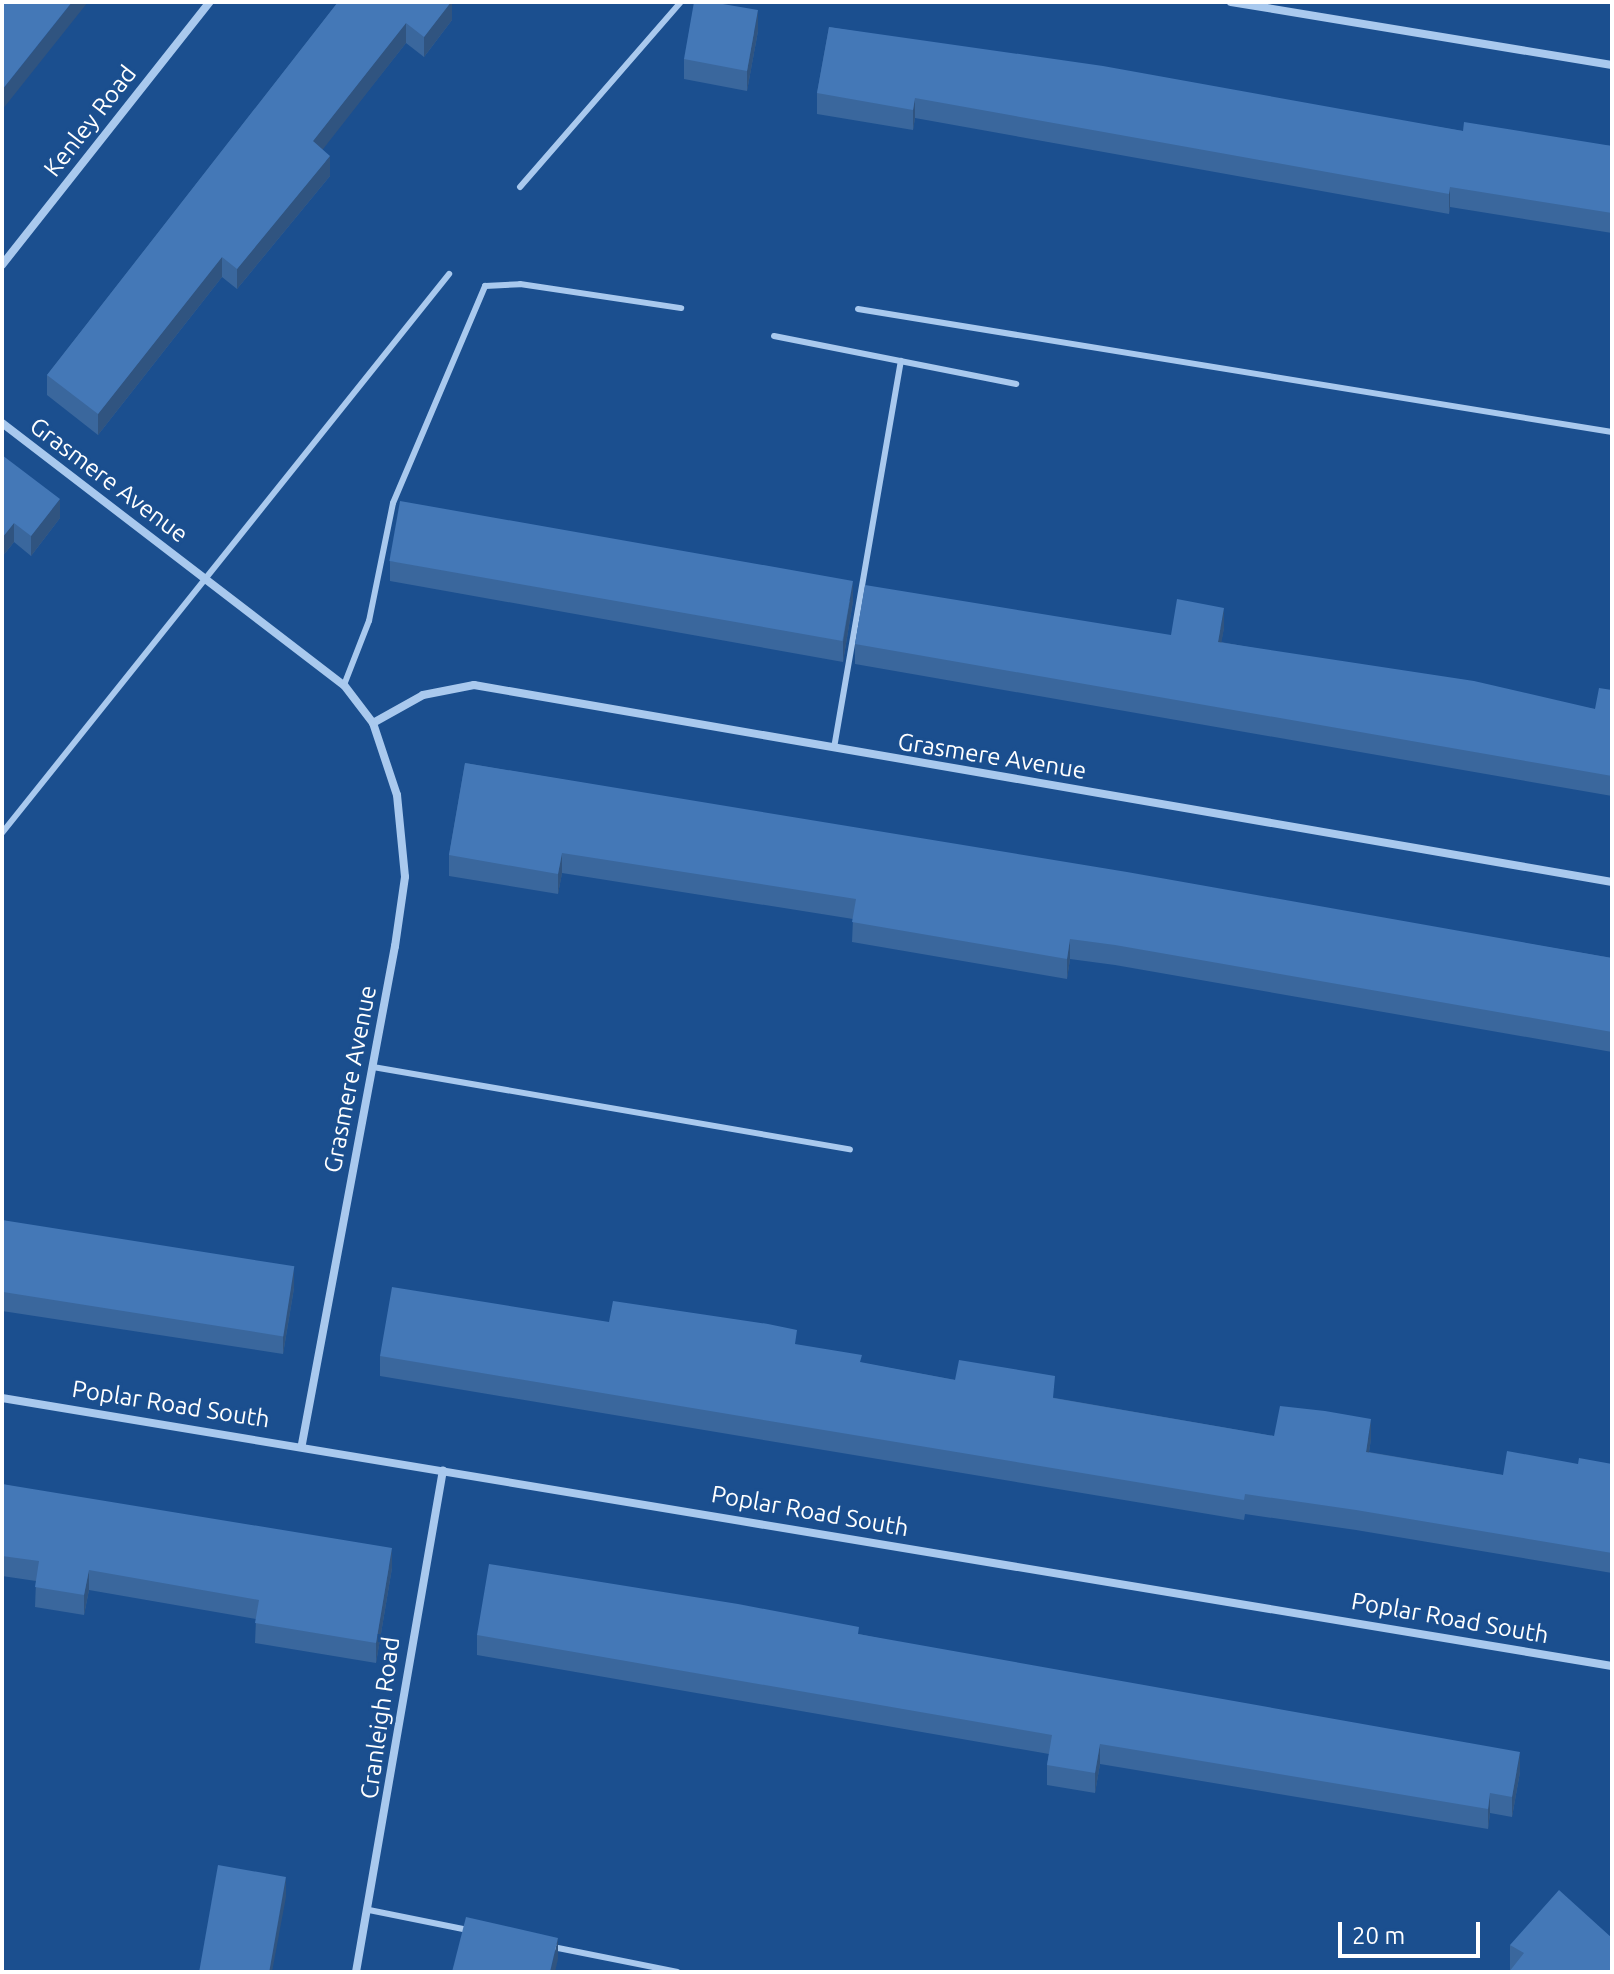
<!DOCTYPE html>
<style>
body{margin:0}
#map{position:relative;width:1614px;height:1974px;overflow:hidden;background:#1b4f8f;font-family:Ubuntu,sans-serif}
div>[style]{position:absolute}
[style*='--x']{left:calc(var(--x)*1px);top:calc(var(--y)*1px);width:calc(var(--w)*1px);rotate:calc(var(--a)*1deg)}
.service>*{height:6px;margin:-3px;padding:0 3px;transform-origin:3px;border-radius:3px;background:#a9c9ee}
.minor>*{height:8px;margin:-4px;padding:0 4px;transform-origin:4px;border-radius:4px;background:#a9c9ee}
.wall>*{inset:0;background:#3a679d}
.shaded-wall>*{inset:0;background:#305480}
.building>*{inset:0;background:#4478b7;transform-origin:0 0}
span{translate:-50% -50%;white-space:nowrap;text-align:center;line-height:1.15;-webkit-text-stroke:6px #1b4f8f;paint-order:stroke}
.street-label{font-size:24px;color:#fff}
.frame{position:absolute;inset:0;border:4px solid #fff;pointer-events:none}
.scale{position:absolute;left:1338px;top:1922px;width:142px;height:36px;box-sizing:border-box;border:4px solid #fff;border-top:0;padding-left:10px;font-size:24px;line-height:28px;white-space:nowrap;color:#fff;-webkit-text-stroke:6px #1b4f8f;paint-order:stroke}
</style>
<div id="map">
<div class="service">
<div style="--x:520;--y:187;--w:245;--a:-49"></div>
<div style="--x:858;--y:309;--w:764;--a:9.27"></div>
<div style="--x:774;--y:336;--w:247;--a:11.2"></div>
<div style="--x:344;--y:685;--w:69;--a:-68.7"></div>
<div style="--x:369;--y:621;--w:120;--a:-78.5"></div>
<div style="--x:393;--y:503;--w:236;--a:-67"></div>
<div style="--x:485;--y:286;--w:35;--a:-3"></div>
<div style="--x:520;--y:284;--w:163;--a:8.5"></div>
<div style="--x:834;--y:748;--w:393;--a:-80.2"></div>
<div style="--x:2;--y:833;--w:716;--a:-51.35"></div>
<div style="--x:373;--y:1067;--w:484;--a:9.8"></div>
<div style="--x:369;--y:1910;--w:101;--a:11.4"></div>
<div style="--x:553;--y:1947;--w:127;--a:11.3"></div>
</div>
<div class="minor">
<div style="--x:1231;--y:2;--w:386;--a:9.4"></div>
<div style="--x:2;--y:265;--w:335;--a:-51.7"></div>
<div style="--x:2;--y:423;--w:431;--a:37.5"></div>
<div style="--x:344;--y:685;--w:48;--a:52.7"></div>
<div style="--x:373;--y:723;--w:76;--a:71.6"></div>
<div style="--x:397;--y:795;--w:82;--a:84.4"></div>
<div style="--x:405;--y:877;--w:70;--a:98.2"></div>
<div style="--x:395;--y:946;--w:507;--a:100.58"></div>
<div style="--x:373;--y:723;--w:57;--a:-29.2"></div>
<div style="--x:423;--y:695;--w:52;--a:-11.1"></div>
<div style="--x:474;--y:685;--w:1155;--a:9.82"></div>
<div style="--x:2;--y:1398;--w:1632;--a:9.45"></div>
<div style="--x:356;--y:1972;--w:509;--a:-80.17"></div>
</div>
<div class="wall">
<div style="clip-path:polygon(338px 2px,452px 2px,452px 20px,424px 57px,406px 43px,322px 149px,330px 176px,237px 289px,222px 277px,98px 435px,47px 395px,47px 375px)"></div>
<div style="clip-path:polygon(829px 27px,1463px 131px,1612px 146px,1612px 233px,1450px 207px,1449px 214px,915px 118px,913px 130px,817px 114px,817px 93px)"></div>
<div style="clip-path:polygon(758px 31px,747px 91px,684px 79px,684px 59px)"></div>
<div style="clip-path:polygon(2px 455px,60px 518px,31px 556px,14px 542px,2px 557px)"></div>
<div style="clip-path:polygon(390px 561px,853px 601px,843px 662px,390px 581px)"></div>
<div style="clip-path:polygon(1224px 628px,1221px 642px,1595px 709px,1612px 690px,1612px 796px,855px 664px,855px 644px,1171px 635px)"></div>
<div style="clip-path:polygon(465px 763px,1612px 958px,1612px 1052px,1115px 965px,1070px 959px,1067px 979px,852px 942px,853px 919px,562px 873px,558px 894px,449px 876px,449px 855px)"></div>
<div style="clip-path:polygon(2px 1220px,294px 1288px,283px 1354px,2px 1311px)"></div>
<div style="clip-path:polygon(609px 1322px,797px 1345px,862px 1363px,1055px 1398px,1274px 1436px,1371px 1439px,1369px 1452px,1503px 1475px,1578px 1464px,1612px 1464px,1612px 1573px,1356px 1530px,1245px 1514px,1244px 1520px,380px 1376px,380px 1356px)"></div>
<div style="clip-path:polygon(2px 1484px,392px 1568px,376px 1663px,255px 1643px,256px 1619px,89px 1590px,84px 1615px,35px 1607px,36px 1581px,2px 1576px)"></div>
<div style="clip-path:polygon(859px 1634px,1520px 1772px,1512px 1817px,1490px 1813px,1488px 1829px,1100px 1764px,1095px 1793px,1047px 1785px,1047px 1765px,1049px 1754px,477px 1655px,477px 1635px)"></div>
<div style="clip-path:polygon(1612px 1938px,1510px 1971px,1510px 1945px)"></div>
</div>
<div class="shaded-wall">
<div style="clip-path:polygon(72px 2px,88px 2px,2px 110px,2px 90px)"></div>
<div style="clip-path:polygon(451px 2px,452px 2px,452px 20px,424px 57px,424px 37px)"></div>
<div style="clip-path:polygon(758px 10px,758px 31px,747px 91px,747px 71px)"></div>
<div style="clip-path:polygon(406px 23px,406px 43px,313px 162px,313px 141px)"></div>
<div style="clip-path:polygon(915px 98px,915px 118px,913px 130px,913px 110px)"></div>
<div style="clip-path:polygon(330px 156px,330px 176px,237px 289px,237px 269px)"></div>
<div style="clip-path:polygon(1450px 187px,1450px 207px,1449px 214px,1449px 194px)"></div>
<div style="clip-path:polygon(222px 257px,222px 277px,98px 435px,98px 414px)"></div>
<div style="clip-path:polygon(60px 499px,60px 518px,31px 556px,31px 536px)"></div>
<div style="clip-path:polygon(14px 523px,14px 542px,2px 557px,2px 538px)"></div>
<div style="clip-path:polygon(853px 581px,853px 601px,843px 662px,843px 642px)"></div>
<div style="clip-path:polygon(1224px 608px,1224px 628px,1218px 662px,1218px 642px)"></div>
<div style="clip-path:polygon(562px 853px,562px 873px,558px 894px,558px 874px)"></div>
<div style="clip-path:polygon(1070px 939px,1070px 959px,1067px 979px,1067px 959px)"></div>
<div style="clip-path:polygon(294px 1268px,294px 1288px,283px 1354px,283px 1334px)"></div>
<div style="clip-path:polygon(1371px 1419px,1371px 1439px,1366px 1472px,1366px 1452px)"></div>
<div style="clip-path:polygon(392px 1548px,392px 1568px,376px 1663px,376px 1643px)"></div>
<div style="clip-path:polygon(89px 1570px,89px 1590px,84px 1615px,84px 1595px)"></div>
<div style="clip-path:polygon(1100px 1744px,1100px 1764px,1095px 1793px,1095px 1773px)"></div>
<div style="clip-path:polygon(1520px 1752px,1520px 1772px,1512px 1817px,1512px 1797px)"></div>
<div style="clip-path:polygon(1490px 1793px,1490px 1813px,1488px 1829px,1488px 1809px)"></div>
<div style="clip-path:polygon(286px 1877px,286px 1897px,272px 1972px,268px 1972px)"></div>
<div style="clip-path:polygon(558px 1938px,558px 1959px,555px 1972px,550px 1972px)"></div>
</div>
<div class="building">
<div style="clip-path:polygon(2px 2px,72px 2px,2px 90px)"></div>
<div style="clip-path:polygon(338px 2px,451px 2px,424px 37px,406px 23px,313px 141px,330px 156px,237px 269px,222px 257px,98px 414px,47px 375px)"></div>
<div style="clip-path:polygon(694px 2px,711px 2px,758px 10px,747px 71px,684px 59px)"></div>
<div style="clip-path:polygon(829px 27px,1103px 66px,1463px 131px,1464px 122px,1612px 146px,1612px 213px,1450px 187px,1449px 194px,915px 98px,913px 110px,817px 93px)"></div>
<div style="clip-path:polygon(2px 455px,60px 499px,31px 536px,14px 523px,2px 538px)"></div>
<div style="left:400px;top:501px;width:460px;height:61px;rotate:10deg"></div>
<div style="clip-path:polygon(865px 585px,1171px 635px,1177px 599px,1224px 608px,1218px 642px,1474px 681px,1595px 709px,1599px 688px,1612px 690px,1612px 776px,855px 644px)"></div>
<div style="clip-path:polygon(465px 763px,1127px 872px,1612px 958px,1612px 1032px,1115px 945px,1070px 939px,1067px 959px,852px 922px,856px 899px,562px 853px,558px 874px,449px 855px)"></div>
<div style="left:2px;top:1220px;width:296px;height:71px;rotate:9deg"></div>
<div style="clip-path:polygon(392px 1287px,609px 1322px,613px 1301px,768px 1324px,797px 1330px,795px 1344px,862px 1355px,860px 1362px,955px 1380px,959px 1360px,1055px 1376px,1053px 1398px,1274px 1436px,1280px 1406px,1325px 1411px,1371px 1419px,1366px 1452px,1503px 1475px,1507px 1451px,1578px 1464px,1579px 1458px,1612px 1464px,1612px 1553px,1356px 1510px,1245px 1494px,1244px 1500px,380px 1356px)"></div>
<div style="clip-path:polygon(2px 1484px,392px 1548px,376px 1643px,255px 1623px,259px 1600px,89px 1570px,84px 1595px,35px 1587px,39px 1561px,2px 1556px)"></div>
<div style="clip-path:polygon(489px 1564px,738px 1604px,859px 1627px,858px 1634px,1520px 1752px,1512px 1797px,1490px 1793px,1488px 1809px,1100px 1744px,1095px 1773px,1047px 1765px,1052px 1735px,477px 1635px)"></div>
<div style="left:218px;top:1865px;width:69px;height:109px;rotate:10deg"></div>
<div style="clip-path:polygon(1559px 1890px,1612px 1938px,1612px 1972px,1509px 1972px,1524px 1953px,1510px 1945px)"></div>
<div style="clip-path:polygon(466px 1917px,558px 1938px,550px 1972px,452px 1972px)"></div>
</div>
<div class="street-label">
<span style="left:90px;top:121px;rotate:-52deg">Kenley Road</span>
<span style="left:109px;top:480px;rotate:37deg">Grasmere Avenue</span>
<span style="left:992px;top:756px;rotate:9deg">Grasmere Avenue</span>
<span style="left:350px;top:1079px;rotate:-79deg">Grasmere Avenue</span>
<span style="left:171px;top:1404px;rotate:9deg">Poplar Road South</span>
<span style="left:810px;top:1511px;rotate:10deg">Poplar Road South</span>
<span style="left:1450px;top:1618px;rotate:10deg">Poplar Road South</span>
<span style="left:380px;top:1718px;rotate:-82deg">Cranleigh Road</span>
</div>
<div class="frame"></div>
<div class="scale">20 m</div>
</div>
